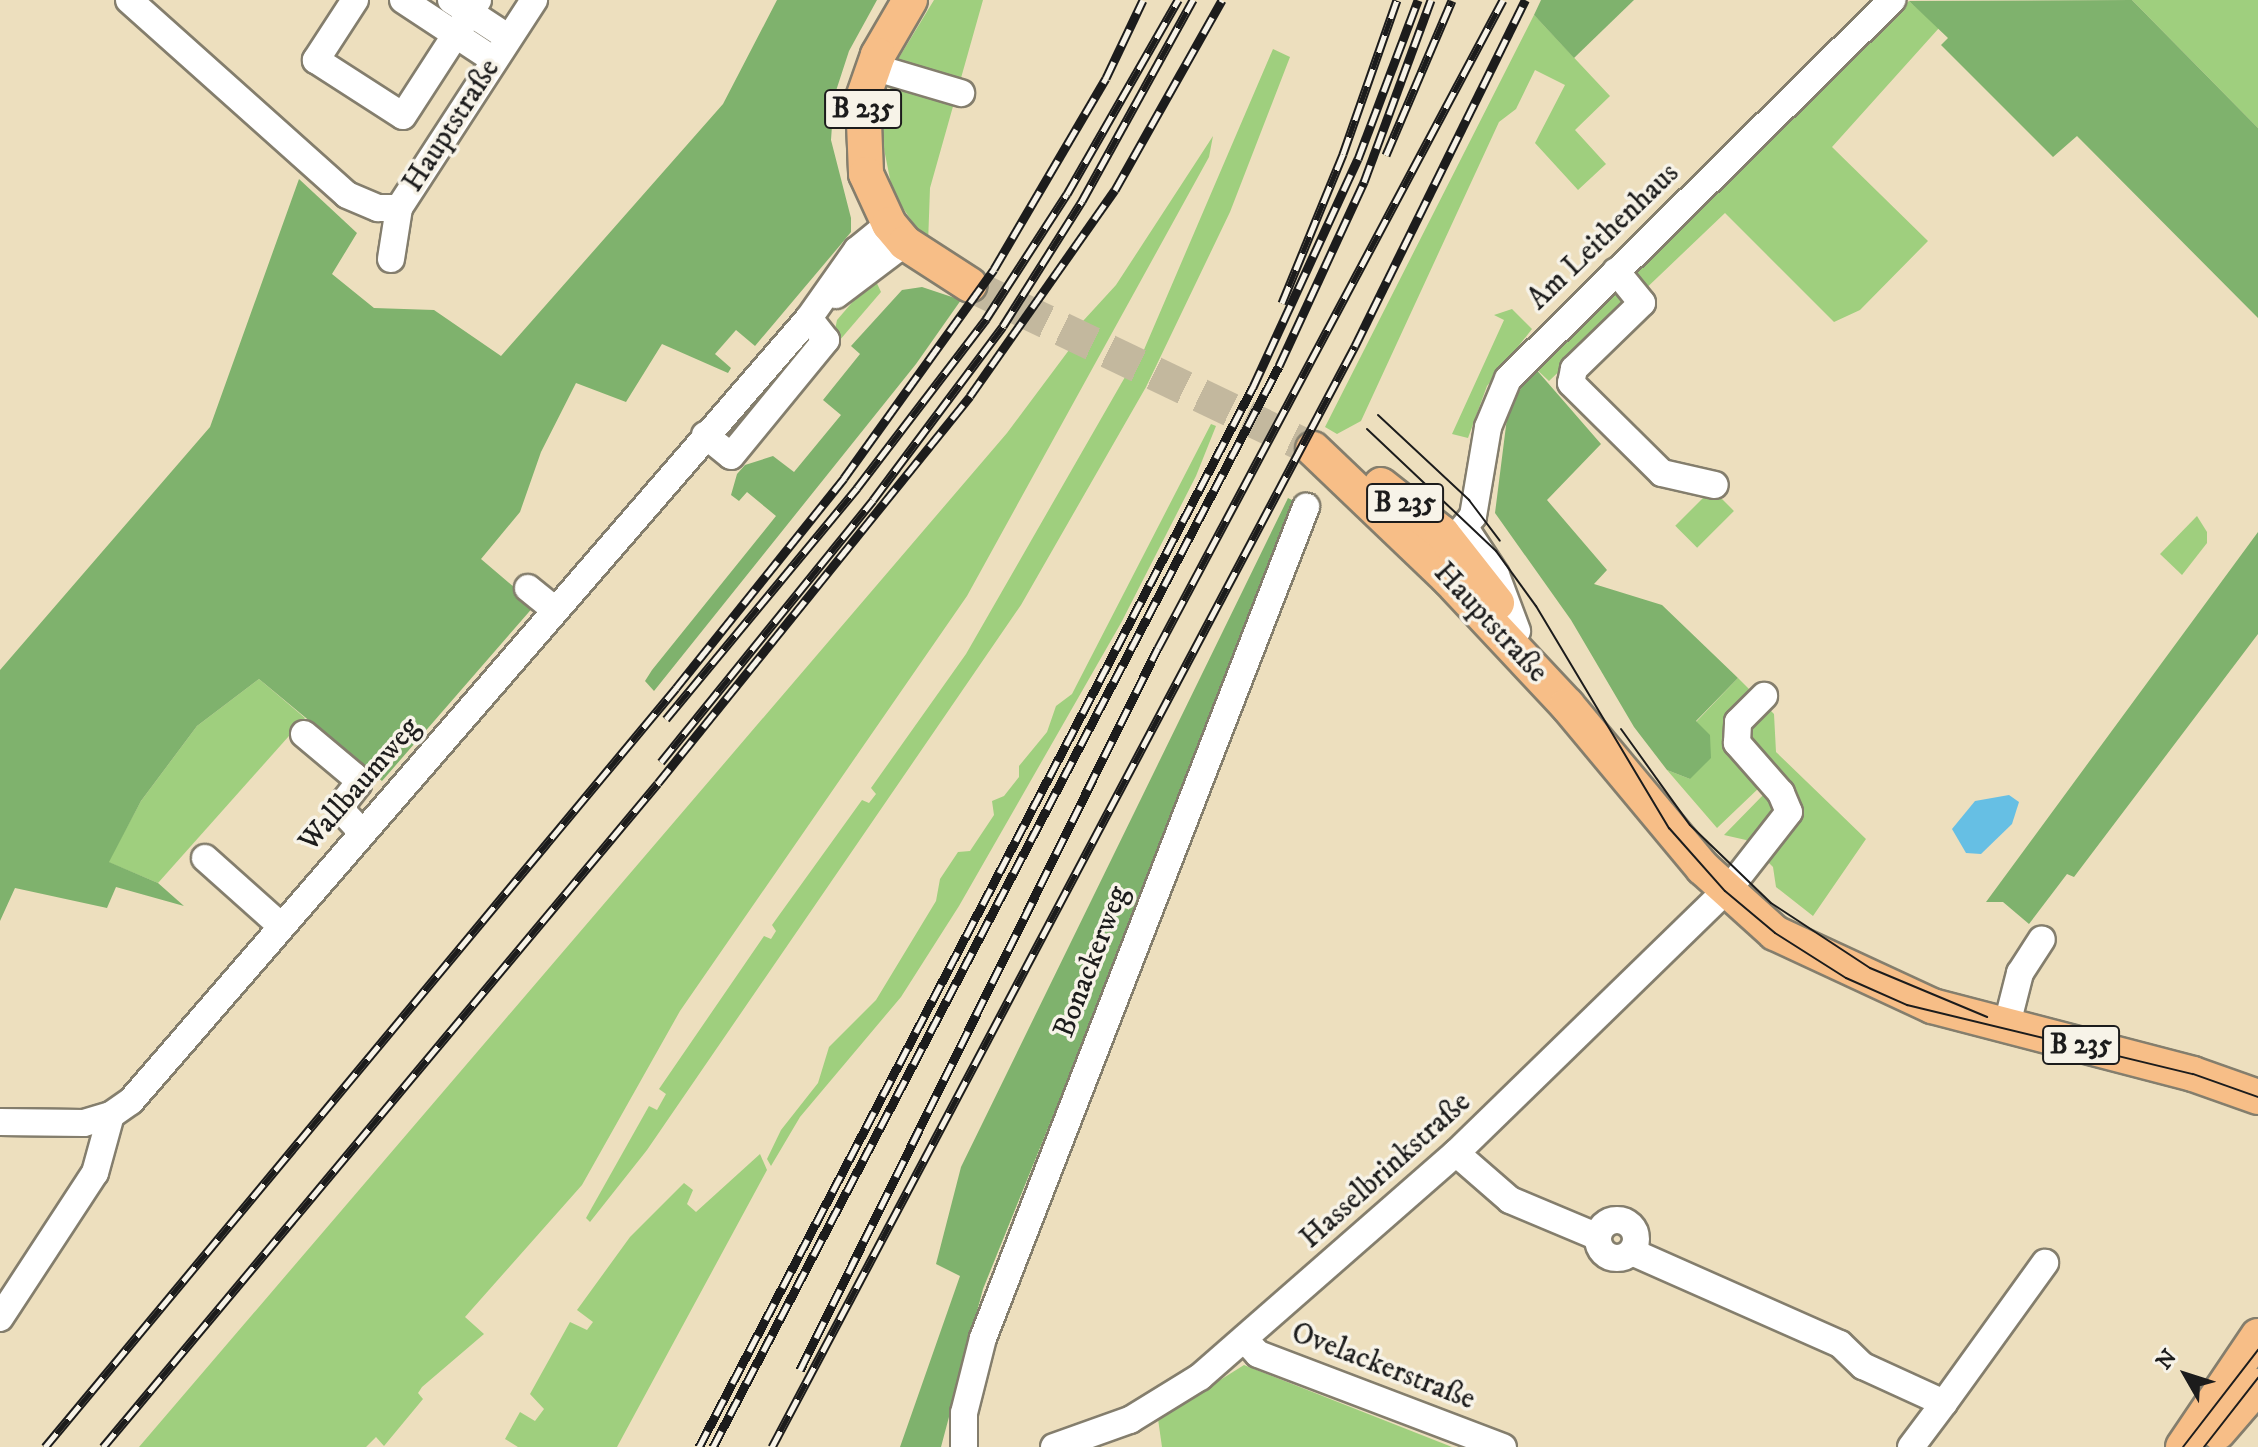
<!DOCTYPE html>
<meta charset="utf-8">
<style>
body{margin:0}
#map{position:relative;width:2258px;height:1447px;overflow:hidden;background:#eddfbe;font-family:"IM FELL DW Pica",serif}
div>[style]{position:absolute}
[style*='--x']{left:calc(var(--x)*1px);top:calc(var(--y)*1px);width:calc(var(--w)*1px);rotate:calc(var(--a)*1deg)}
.green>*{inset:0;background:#9fcf7e;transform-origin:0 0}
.forest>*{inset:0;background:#7fb26d}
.water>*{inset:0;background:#66bfe4}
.major-tunnel>*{height:34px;margin-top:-17px;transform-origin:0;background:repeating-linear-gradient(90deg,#c3b89e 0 34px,transparent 0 51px)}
.roads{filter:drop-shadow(2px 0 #847e6d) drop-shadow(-2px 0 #847e6d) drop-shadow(0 2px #847e6d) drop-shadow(0 -2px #847e6d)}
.minor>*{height:26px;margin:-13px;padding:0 13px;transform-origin:13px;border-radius:13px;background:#fff}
.minor>.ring{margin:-13px;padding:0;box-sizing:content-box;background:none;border:26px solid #fff;border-radius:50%}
.major>*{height:34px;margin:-17px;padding:0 17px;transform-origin:17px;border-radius:17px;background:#f7be87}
.tram>*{height:2px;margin:-1px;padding:0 1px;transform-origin:1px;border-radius:1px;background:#1c1c1c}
.rail>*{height:9px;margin-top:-4.5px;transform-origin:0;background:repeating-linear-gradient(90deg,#f7f3e8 0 18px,#1c1c1c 0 36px);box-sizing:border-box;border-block:2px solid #1c1c1c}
span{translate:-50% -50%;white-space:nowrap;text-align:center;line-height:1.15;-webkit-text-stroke:7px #f7f3e8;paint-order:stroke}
.shield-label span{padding:2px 6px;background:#f7f3e8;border:2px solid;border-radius:6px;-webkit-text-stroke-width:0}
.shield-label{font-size:28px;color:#1c1c1c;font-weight:700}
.street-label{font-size:30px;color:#1c1c1c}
.north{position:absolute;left:2146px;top:1335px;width:80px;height:80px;-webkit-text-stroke:6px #f7f3e8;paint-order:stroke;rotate:309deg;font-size:22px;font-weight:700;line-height:32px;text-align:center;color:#1c1c1c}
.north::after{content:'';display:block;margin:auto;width:28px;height:36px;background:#1c1c1c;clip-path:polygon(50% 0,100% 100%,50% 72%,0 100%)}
</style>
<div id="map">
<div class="green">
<div style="clip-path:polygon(934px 0,983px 0,930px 188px,928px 244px,893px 194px,880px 129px,897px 61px)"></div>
<div style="clip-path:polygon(2132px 0,2258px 0,2258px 128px)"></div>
<div style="clip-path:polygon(1909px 1px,1939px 28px,1832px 147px,1928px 241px,1860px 310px,1834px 322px,1725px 213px,1549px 381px,1534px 367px,1815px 86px)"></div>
<div style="clip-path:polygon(1534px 15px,1610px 96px,1575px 130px,1606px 164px,1578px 190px,1535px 143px,1565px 85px,1535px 70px,1516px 109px,1499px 122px,1361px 421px,1337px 434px,1325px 427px)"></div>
<div style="clip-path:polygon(1273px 49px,1290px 57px,1230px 212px,1146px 387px,1021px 605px,647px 1150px,590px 1222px,586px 1218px,649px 1106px,657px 1110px,666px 1094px,659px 1089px,764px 936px,771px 939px,776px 931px,772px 925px,862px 800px,869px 803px,876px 794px,871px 788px,966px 654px,1125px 377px,1131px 380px)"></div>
<div style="clip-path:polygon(1213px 136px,1209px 157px,967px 596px,680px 1011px,582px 1185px,465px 1317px,484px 1334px,422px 1387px,418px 1393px,423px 1399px,384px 1446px,376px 1437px,366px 1447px,139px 1447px,1007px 433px,1069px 350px,1075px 352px,1088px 324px,1083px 321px,1116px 285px)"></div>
<div style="clip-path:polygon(874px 277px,881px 292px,839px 341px,833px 339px,837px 320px)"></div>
<div style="clip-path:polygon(1512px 309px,1532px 329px,1487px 386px,1468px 438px,1452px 434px,1504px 320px,1494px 315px)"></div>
<div style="clip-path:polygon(1211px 424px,1216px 426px,1196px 476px,1121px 623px,959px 906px,901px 997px,800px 1117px,771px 1166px,767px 1159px,781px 1130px,818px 1083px,829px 1047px,876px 1000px,936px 901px,940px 879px,958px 852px,970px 851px,994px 815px,992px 801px,1004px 796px,1019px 777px,1019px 766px,1047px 732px,1056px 706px,1072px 694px)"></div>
<div style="left:1712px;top:489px;width:31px;height:52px;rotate:45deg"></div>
<div style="clip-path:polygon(2197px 516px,2207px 532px,2207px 543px,2182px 575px,2160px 554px)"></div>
<div style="clip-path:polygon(1738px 678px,1774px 714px,1776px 752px,1866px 839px,1813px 916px,1776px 887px,1773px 867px,1746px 840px,1724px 835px,1767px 791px,1761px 786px,1717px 828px,1667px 770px,1690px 779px,1696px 722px)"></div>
<div style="clip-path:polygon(259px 679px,305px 718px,158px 883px,108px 862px,141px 801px,197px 726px)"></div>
<div style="clip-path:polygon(760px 1154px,767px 1170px,617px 1447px,518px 1447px,505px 1439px,520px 1412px,535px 1421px,544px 1409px,530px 1394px,570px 1322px,587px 1330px,593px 1322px,577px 1310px,630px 1237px,684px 1183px,693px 1190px,687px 1204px,696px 1212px)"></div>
<div style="clip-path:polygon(1244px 1365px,1452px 1447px,1162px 1447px,1158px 1419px)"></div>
</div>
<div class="forest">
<div style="clip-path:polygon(777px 0,877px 0,849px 51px,834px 97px,831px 140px,851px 218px,851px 232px,842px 243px,755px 346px,736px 330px,715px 354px,731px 368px,728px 373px,662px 344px,626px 402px,576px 383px,541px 452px,520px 512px,481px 559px,535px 605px,382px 781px,259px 679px,197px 726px,141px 801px,109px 862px,158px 883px,184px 906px,116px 887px,107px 908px,15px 888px,0 921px,0 670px,210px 427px,299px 179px,357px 233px,332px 274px,374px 308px,434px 310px,501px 356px,723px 104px)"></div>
<div style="clip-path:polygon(1541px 0,1634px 0,1574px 58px,1534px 15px)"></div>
<div style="clip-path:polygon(2132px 0,2258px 128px,2258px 318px,2077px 136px,2053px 157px,1941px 45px,1948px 38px,1909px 1px)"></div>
<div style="clip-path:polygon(922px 287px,961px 300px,916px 364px,654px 691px,645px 681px,652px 670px,776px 516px,747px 492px,739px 501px,731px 495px,737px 474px,745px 465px,773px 456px,794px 472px,841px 415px,823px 400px,860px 354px,851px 346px,902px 290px)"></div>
<div style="clip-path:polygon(1534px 367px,1601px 444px,1547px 500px,1607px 570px,1594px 584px,1662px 605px,1738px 678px,1696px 721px,1710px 735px,1711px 758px,1690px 779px,1667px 770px,1634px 727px,1571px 620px,1495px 513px,1508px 410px)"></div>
<div style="clip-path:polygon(1288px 498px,1300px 504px,983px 1289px,941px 1447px,900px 1447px,960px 1276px,936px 1264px,961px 1167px)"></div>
<div style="clip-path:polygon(2258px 532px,2258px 634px,2074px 877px,2067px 874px,2029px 924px,2003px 902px,1986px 902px)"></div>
</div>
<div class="water">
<div style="clip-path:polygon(2009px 795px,2019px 802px,2012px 824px,1981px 854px,1966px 853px,1952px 829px,1975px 801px)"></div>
</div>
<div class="major-tunnel">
<div style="--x:970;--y:285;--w:380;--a:25.6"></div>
</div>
<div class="roads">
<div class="minor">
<div style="--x:129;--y:0;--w:292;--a:41.8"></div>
<div style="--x:347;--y:195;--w:34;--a:23"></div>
<div style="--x:378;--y:208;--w:21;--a:0"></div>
<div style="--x:355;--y:0;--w:72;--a:123"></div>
<div style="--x:316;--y:60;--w:103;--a:32.8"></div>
<div style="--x:403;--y:116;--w:138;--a:-57.1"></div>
<div style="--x:403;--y:0;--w:109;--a:33.4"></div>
<div style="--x:451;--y:0;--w:69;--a:33.2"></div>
<div style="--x:873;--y:67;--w:92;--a:16.5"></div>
<div style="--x:391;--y:259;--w:52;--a:-81.1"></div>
<div style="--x:399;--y:208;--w:248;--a:-57"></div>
<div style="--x:1616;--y:271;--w:41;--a:50.9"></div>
<div style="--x:1642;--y:303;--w:95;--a:135.9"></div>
<div style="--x:1574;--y:369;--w:14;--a:102"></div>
<div style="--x:1571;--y:383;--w:128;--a:44.7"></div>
<div style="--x:1662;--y:473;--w:54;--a:12.8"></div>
<div style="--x:836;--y:295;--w:86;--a:-37"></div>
<div style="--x:705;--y:435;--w:33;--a:39"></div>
<div style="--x:731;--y:456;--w:150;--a:-50.7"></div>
<div style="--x:826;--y:340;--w:28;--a:-128"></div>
<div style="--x:1465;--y:528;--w:56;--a:56.6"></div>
<div style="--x:1496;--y:575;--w:60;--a:69.4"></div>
<div style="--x:1439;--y:558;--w:54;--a:-51"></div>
<div style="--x:1473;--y:516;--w:90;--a:-80.4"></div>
<div style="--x:1488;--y:427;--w:52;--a:-67.4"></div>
<div style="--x:1508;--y:379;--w:540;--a:-44.62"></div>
<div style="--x:528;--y:588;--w:32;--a:39"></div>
<div style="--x:304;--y:734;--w:65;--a:40"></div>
<div style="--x:354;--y:776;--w:9;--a:63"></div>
<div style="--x:358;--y:784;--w:23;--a:128"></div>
<div style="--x:344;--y:802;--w:11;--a:90"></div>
<div style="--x:344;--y:813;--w:26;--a:47"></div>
<div style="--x:205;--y:858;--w:102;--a:41.8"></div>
<div style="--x:1739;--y:876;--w:81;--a:-52"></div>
<div style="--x:1789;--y:812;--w:21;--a:-113"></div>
<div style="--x:1781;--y:793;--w:67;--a:-131.3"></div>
<div style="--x:1737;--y:743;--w:21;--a:-87"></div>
<div style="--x:1738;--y:722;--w:37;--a:-45"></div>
<div style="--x:2006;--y:1028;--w:57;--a:-75.7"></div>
<div style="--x:2020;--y:973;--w:40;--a:-57.1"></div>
<div style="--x:0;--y:1122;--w:84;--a:0.7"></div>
<div style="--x:84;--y:1123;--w:28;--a:-17"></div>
<div style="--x:1456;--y:1153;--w:72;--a:41"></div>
<div style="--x:1510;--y:1200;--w:95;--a:22.8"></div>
<div class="ring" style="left:1598px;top:1220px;width:12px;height:12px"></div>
<div style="--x:1632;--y:1252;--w:227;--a:23.9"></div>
<div style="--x:1840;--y:1344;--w:32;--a:44"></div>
<div style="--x:1863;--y:1366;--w:89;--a:24.6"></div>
<div style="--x:1944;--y:1403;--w:173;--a:-54.2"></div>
<div style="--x:0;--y:1318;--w:173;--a:-56.8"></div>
<div style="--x:95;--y:1173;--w:60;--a:-74.6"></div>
<div style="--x:111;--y:1115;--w:24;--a:-35"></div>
<div style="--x:131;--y:1101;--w:1036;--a:-49.11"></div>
<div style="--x:809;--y:318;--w:83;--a:-54.8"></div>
<div style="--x:857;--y:250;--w:41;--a:-39.1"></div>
<div style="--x:1245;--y:1340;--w:19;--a:47"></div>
<div style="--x:1258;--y:1354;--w:262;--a:20.8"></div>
<div style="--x:964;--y:1447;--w:34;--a:-90"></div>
<div style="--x:964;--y:1413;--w:77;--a:-75.8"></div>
<div style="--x:983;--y:1338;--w:892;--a:-68.76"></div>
<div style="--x:1054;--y:1447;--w:81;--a:-19.6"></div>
<div style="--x:1130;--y:1420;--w:82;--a:-31.6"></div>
<div style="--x:1200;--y:1377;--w:340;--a:-41.2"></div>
<div style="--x:1456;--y:1153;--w:376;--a:-44.2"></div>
<div style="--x:1911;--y:1447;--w:55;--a:-53.1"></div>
</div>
<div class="major">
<div style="--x:910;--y:0;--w:64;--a:120.2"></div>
<div style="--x:878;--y:55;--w:46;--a:109.2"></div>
<div style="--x:863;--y:98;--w:76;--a:87.7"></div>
<div style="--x:866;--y:174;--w:55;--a:65.3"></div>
<div style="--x:889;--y:224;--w:25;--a:50"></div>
<div style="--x:905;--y:243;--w:77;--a:32.9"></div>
<div style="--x:1313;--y:449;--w:188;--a:43.7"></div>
<div style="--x:1449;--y:579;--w:173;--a:46.9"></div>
<div style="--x:1567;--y:705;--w:212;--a:50.2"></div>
<div style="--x:1703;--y:868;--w:97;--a:42.1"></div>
<div style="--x:1775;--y:933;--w:173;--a:24.9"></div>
<div style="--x:1932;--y:1006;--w:270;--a:14.6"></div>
<div style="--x:2193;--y:1074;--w:69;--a:19.5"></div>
<div style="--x:1381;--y:485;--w:78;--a:38.2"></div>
<div style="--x:1442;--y:533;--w:89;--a:51.8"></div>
<div style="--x:2218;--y:1432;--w:61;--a:-49"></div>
<div style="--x:2183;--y:1447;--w:134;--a:-56"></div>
</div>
</div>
<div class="tram">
<div style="--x:1378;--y:415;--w:125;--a:43"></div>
<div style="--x:1469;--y:500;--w:51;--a:52.9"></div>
<div style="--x:1367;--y:429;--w:178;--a:43.4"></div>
<div style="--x:1496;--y:551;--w:68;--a:54"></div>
<div style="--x:1536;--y:606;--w:259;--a:59.1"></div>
<div style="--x:1669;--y:828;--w:84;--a:48.4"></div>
<div style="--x:1725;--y:891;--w:65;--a:40"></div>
<div style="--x:1775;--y:933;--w:84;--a:32.4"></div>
<div style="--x:1846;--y:978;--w:67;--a:23.9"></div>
<div style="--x:1907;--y:1005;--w:294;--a:13.6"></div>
<div style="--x:2193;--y:1074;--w:69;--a:19.5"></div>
<div style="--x:1621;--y:729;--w:118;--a:54.3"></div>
<div style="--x:1690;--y:825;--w:112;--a:43.9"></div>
<div style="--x:1771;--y:903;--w:118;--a:33.3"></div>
<div style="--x:1870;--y:968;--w:127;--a:22.7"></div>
<div style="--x:2183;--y:1447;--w:123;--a:-52.3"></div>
<div style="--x:2204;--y:1447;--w:88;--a:-52"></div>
</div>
<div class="rail">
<div style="--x:1386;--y:155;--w:168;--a:-66.9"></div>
<div style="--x:1282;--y:303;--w:161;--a:-67.7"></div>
<div style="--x:1343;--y:154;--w:163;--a:-70.7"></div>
<div style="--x:666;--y:719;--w:300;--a:-50.4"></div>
<div style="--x:857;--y:488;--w:213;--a:-52.6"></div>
<div style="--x:986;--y:319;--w:149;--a:-57.1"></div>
<div style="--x:1067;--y:194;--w:224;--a:-60.2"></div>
<div style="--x:661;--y:762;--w:337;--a:-51"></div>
<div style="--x:873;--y:500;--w:217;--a:-53.2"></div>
<div style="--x:1003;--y:326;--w:148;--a:-57.7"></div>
<div style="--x:1082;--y:201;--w:230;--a:-61.1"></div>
<div style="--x:800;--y:1370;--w:806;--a:-63.63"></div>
<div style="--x:1158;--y:648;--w:734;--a:-61.97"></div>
<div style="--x:45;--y:1447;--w:987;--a:-50.26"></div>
<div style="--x:676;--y:688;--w:269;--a:-51.3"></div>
<div style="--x:844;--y:478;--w:257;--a:-54.3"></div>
<div style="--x:994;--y:269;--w:221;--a:-59.6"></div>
<div style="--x:1106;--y:78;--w:86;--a:-64.6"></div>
<div style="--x:103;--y:1447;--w:865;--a:-50.11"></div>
<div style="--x:658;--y:783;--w:497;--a:-51.1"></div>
<div style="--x:970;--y:396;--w:252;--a:-54.9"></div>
<div style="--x:1115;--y:190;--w:218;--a:-60.6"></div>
<div style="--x:699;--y:1447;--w:1196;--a:-62.41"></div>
<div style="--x:1253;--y:387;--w:251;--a:-65.3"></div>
<div style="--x:1358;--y:159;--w:170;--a:-69.3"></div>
<div style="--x:713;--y:1447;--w:1220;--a:-62.36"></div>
<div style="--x:1279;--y:366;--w:203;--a:-65.2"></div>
<div style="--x:1364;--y:182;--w:194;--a:-69.8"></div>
<div style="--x:772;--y:1447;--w:1246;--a:-62.1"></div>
<div style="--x:1355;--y:346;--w:386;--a:-63.8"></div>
</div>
<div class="shield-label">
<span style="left:863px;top:109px">B 235</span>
<span style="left:1405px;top:503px">B 235</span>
<span style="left:2081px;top:1045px">B 235</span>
</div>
<div class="street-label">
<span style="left:452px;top:126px;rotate:-57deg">Hauptstraße</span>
<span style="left:1604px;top:237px;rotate:-44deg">Am Leithenhaus</span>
<span style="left:1490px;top:623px;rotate:47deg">Hauptstraße</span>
<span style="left:360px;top:785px;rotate:-49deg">Wallbaumweg</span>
<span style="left:1092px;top:962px;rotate:-69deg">Bonackerweg</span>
<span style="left:1386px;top:1171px;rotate:-42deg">Hasselbrinkstraße</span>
<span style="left:1383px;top:1367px;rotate:21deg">Ovelackerstraße</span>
</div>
<div class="north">N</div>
</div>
